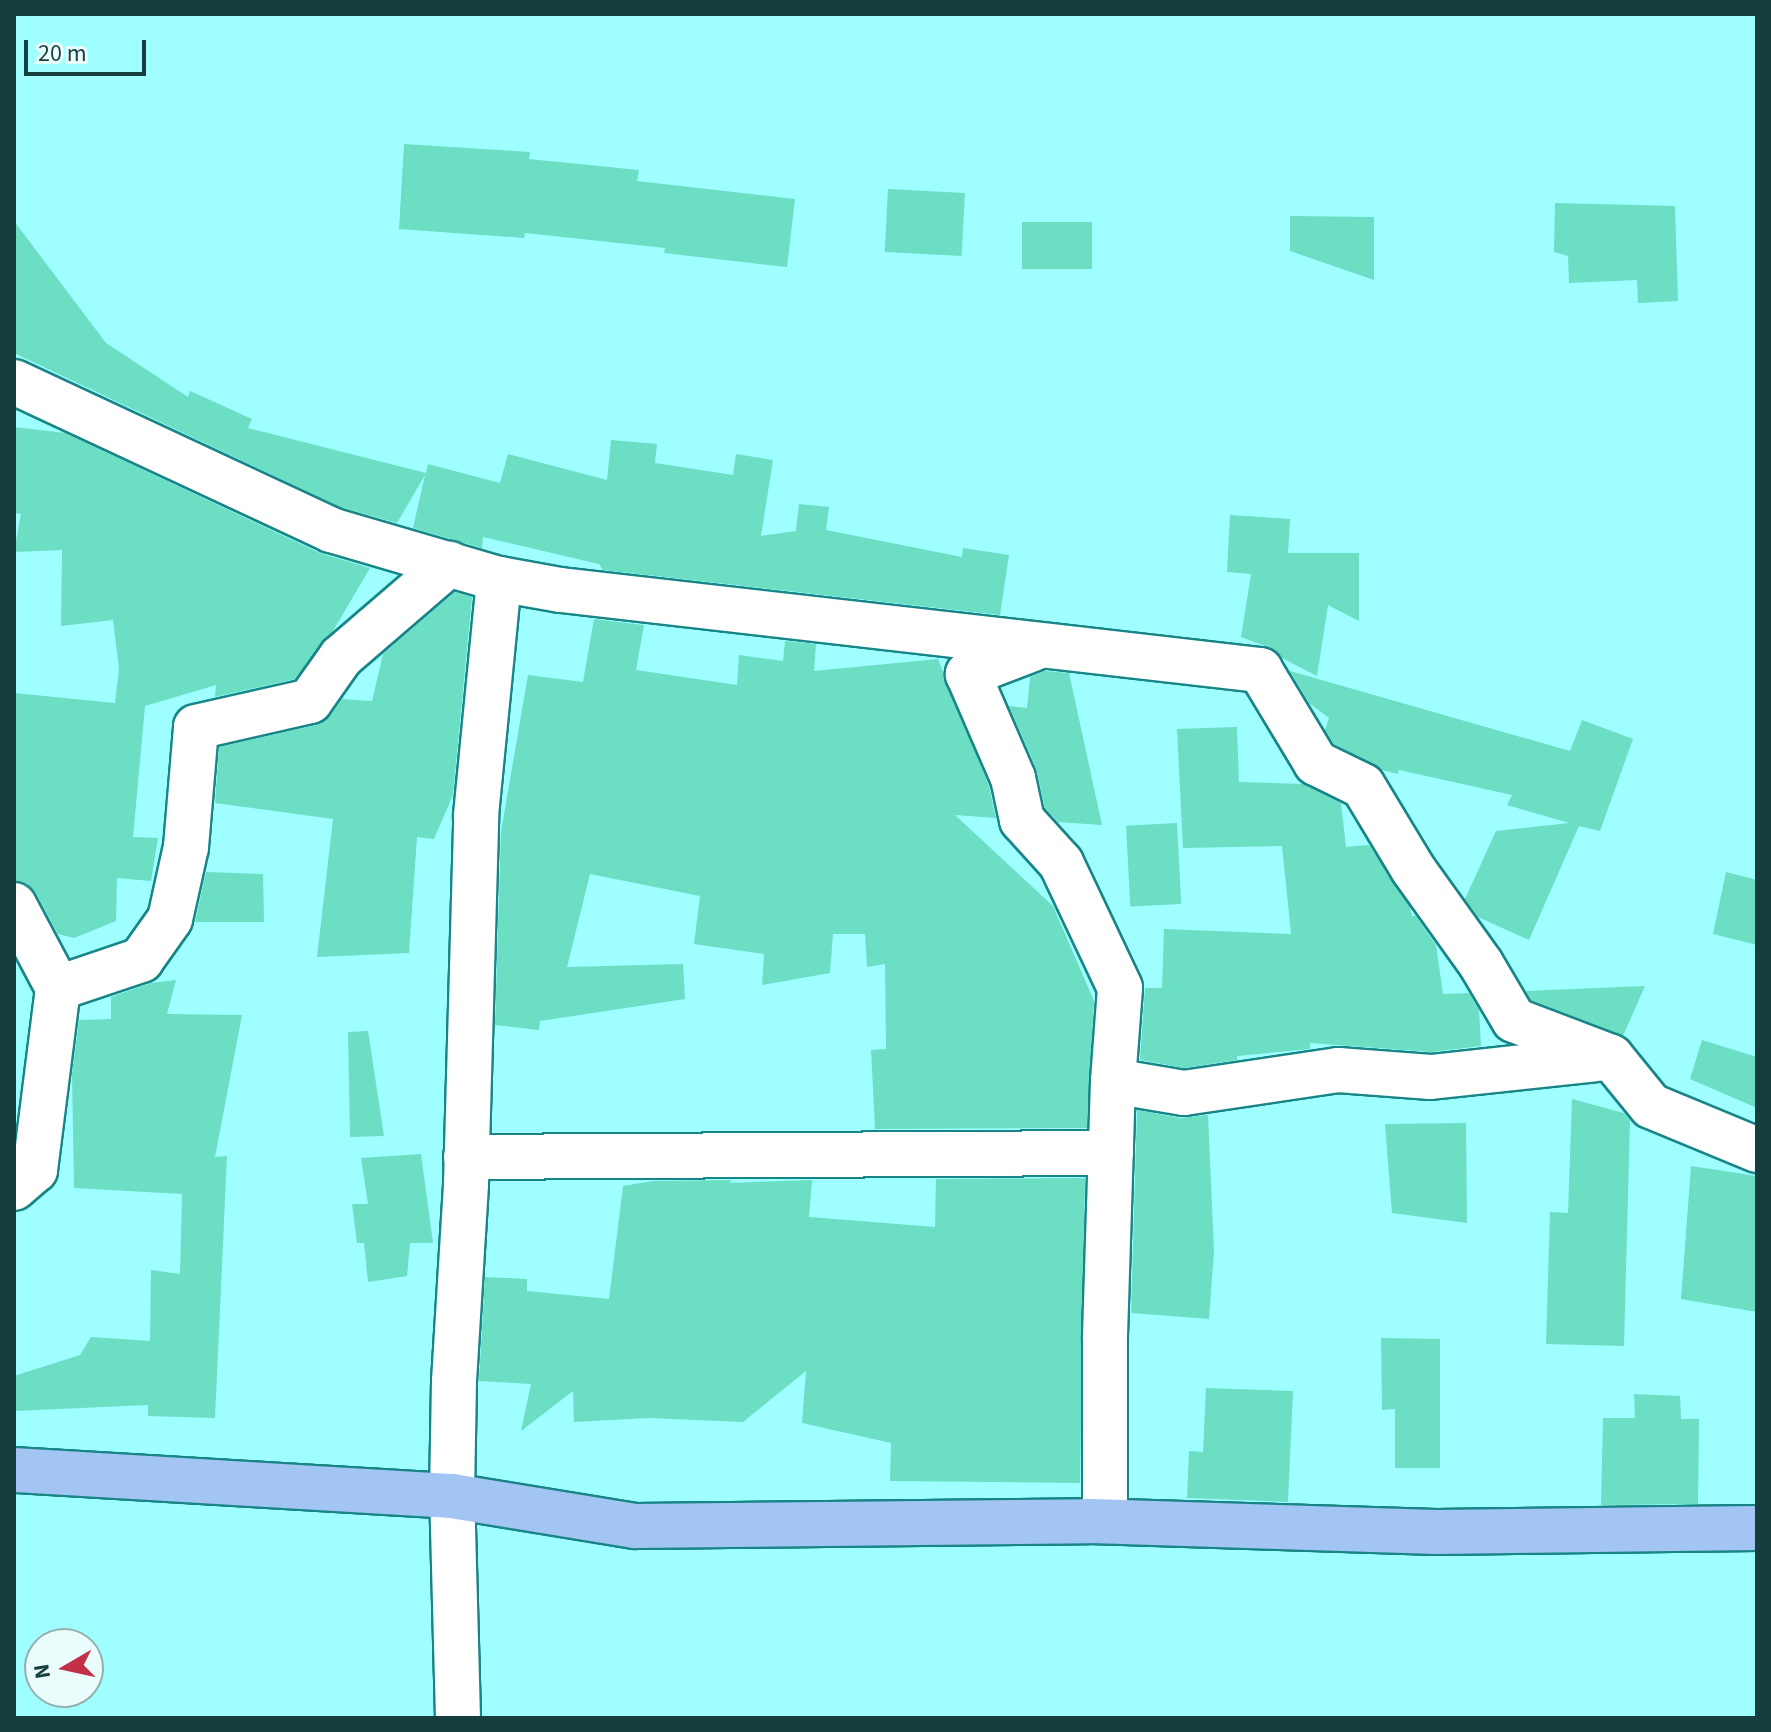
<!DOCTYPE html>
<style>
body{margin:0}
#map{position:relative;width:1771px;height:1732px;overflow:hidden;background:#9ffeff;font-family:"Source Sans 3",sans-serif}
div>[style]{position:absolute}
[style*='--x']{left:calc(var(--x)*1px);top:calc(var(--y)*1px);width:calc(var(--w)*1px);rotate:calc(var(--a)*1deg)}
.building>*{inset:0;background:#6bdec4;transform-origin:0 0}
.roads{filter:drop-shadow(2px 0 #188587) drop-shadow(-2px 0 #188587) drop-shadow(0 2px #188587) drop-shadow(0 -2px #188587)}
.minor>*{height:44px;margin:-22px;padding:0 22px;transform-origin:22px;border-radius:22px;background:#fff}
.major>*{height:44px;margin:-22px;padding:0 22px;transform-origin:22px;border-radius:22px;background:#a3c5f4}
span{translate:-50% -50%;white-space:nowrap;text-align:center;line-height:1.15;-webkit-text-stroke:6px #ebfcfc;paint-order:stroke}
.frame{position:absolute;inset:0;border:16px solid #153e3e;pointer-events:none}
.north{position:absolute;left:24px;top:1628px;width:80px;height:80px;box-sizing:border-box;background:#ebfcfc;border:2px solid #95b0b0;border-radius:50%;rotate:261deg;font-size:22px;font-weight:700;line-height:32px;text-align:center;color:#153e3e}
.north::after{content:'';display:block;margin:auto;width:28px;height:36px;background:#c23149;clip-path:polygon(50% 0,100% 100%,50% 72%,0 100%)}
.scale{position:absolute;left:24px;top:40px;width:122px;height:36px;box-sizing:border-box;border:4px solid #153e3e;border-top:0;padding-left:10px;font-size:24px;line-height:28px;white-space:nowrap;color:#153e3e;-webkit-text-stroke:6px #ebfcfc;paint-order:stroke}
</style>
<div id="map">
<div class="building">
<div style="clip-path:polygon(404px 144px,530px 152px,529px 159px,639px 170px,637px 181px,795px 199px,787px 267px,664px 253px,665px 248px,525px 233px,524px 238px,399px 229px)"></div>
<div style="left:888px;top:189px;width:77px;height:63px;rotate:3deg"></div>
<div style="clip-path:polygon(1555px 203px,1675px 206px,1678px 301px,1638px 303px,1637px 280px,1569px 283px,1568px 256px,1554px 252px)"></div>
<div style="clip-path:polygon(1290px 216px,1374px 217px,1374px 280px,1290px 251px)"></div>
<div style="clip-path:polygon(14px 221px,106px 343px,188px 397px,190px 391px,252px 419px,248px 428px,426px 473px,428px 464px,500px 483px,508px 454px,607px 480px,611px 440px,657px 444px,655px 463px,733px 475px,736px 454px,773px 460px,761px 536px,796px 531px,799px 504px,829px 507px,826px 530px,962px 557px,963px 548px,1009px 555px,1000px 615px,603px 570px,599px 564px,483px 537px,482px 548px,413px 528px,425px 475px,397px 523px,340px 507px,14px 353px)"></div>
<div style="left:1022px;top:222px;width:70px;height:47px"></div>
<div style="clip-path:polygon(14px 427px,65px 433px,320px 553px,370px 568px,333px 631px,295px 679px,215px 697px,216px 685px,145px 706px,133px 837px,158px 838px,151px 881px,117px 878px,116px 921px,74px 938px,58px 934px,36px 893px,27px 883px,14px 880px,14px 693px,115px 703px,119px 669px,113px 620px,61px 626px,62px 550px,14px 552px,21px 514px,14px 513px)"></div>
<div style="clip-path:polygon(1230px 515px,1290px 519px,1288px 553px,1359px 553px,1359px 621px,1328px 605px,1317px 676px,1282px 658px,1273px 649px,1241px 637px,1251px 574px,1227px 572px)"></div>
<div style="clip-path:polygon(455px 592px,472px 597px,453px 795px,434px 839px,417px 837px,409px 953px,317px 957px,333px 819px,215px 803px,219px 747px,316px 725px,330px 715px,342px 699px,372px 701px,383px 654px)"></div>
<div style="clip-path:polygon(594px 619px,644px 625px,636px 670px,737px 685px,739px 655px,783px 661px,785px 641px,816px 644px,814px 671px,938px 659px,989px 786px,996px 818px,955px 815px,1053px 906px,1094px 1001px,1087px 1128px,875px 1129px,871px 1050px,886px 1049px,885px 964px,867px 967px,865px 934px,833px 934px,830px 973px,762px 985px,764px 954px,694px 944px,700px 896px,590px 874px,567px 967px,683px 964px,685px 999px,540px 1021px,539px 1030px,495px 1025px,501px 832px,528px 675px,583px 682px)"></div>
<div style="clip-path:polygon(1045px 671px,1069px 673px,1102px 825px,1058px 822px,1045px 808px,1036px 768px,1009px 706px,1027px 708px,1030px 677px)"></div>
<div style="clip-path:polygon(1290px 671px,1570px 751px,1582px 720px,1633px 739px,1600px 831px,1579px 826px,1529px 940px,1478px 917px,1465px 899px,1496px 831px,1569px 823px,1507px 805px,1512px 795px,1399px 770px,1398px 774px,1381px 770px,1334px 744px,1325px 730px,1329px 718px,1309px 703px)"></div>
<div style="clip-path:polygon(1237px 727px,1239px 782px,1304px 784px,1341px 803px,1346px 847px,1369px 845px,1410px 907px,1412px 916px,1416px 916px,1436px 945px,1443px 994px,1469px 993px,1479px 1010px,1481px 1046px,1431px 1052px,1310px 1043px,1310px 1049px,1237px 1056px,1237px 1060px,1184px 1068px,1140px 1060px,1145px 988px,1162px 988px,1164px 929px,1291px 934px,1282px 846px,1183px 848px,1177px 729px)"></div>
<div style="left:1177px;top:823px;width:81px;height:51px;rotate:87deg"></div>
<div style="clip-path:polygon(206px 872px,263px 874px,264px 922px,195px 922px)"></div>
<div style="clip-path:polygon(1726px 872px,1757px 880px,1757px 945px,1713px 934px)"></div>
<div style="clip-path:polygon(176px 980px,167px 1014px,242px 1015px,215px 1157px,227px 1156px,215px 1418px,148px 1416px,148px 1405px,14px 1411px,14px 1376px,80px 1355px,91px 1337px,150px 1341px,151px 1270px,180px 1274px,182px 1194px,74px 1188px,72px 1074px,79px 1020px,111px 1019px,111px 997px,151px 983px)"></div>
<div style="clip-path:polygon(1645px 986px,1623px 1036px,1531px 1000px,1526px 991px)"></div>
<div style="clip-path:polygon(368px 1031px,384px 1136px,350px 1137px,348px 1032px)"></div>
<div style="clip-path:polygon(1702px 1040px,1757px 1057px,1757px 1108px,1690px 1079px)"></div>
<div style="clip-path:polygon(1572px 1099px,1624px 1113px,1630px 1120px,1624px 1346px,1546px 1344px,1550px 1212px,1568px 1213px)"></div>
<div style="clip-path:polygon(1137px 1110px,1180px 1118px,1208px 1115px,1214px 1251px,1209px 1319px,1131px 1313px)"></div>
<div style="clip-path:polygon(1466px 1123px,1467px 1223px,1392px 1213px,1385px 1124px)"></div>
<div style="clip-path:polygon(421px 1154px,433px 1243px,410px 1243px,407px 1276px,368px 1282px,364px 1243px,357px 1243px,352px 1204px,368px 1204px,361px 1158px)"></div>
<div style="clip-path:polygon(1691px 1166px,1757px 1176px,1757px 1312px,1681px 1299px)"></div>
<div style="clip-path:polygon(1085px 1178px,1080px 1483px,890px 1481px,891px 1443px,802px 1423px,806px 1371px,743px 1422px,649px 1418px,574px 1422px,573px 1391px,521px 1431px,531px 1384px,479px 1381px,485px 1277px,527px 1279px,527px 1291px,609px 1299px,623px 1186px,653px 1181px,731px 1180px,730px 1183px,812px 1180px,809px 1217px,935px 1227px,936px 1179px)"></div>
<div style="clip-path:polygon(1381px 1338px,1440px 1339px,1440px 1468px,1395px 1468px,1395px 1409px,1382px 1410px)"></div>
<div style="clip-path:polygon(1206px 1388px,1293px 1391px,1288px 1502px,1187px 1498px,1189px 1451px,1203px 1452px)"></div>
<div style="clip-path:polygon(1634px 1394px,1680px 1396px,1681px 1419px,1699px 1419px,1698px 1504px,1601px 1505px,1603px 1418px,1635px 1418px)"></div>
</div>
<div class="roads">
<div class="minor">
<div style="--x:14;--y:382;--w:350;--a:25"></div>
<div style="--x:331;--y:530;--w:175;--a:16.3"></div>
<div style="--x:499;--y:579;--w:63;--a:10.1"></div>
<div style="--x:561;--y:590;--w:704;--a:6.53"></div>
<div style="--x:1260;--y:670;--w:109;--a:58.9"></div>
<div style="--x:1316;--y:763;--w:52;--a:26.1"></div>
<div style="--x:1363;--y:786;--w:97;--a:58.9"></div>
<div style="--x:1413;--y:869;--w:117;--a:54.4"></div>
<div style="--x:1481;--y:964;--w:65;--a:59.5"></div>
<div style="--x:1514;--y:1020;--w:104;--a:20.9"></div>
<div style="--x:1611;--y:1057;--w:63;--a:50.8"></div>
<div style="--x:1651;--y:1106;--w:115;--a:22.5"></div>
<div style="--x:1033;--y:649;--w:70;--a:159"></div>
<div style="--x:968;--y:674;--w:113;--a:66.6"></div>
<div style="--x:1013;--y:778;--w:43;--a:77.9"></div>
<div style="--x:1022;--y:820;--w:58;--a:47.8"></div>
<div style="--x:1061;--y:863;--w:138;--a:64.7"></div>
<div style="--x:1120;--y:988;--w:93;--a:94.3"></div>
<div style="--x:1113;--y:1081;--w:259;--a:91.8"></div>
<div style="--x:1105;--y:1340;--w:181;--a:90"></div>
<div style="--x:14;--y:905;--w:94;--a:62.1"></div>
<div style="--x:1113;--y:1081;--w:72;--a:9.6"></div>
<div style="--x:1184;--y:1093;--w:156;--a:-8.5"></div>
<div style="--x:1338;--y:1070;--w:93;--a:4.3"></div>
<div style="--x:1431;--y:1077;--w:175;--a:-6.2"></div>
<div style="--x:466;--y:1157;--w:645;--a:-0.36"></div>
<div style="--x:14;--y:1188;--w:28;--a:-41"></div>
<div style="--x:35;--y:1170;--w:183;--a:-82.8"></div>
<div style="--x:58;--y:988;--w:88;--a:-18.6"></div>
<div style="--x:141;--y:960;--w:50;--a:-54.7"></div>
<div style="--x:170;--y:919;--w:74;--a:-77.5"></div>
<div style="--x:186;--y:847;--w:120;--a:-85.2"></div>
<div style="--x:196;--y:727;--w:117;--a:-12.8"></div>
<div style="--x:310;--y:701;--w:54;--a:-54.8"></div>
<div style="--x:341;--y:657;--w:143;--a:-40.7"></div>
<div style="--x:458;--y:1718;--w:222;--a:-91.5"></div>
<div style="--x:452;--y:1496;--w:115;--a:-89"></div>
<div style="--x:454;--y:1381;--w:197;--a:-86.5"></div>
<div style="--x:466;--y:1184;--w:369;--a:-88.4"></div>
<div style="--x:476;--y:815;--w:237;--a:-84.4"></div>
</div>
<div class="major">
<div style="--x:14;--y:1470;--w:439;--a:3.4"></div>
<div style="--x:452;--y:1496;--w:185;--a:9.3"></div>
<div style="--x:635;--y:1526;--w:454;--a:-0.6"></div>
<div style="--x:1089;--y:1521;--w:347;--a:1.8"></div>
<div style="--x:1436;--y:1532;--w:321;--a:-0.7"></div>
</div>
</div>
<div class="frame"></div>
<div class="north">N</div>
<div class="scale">20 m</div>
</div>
